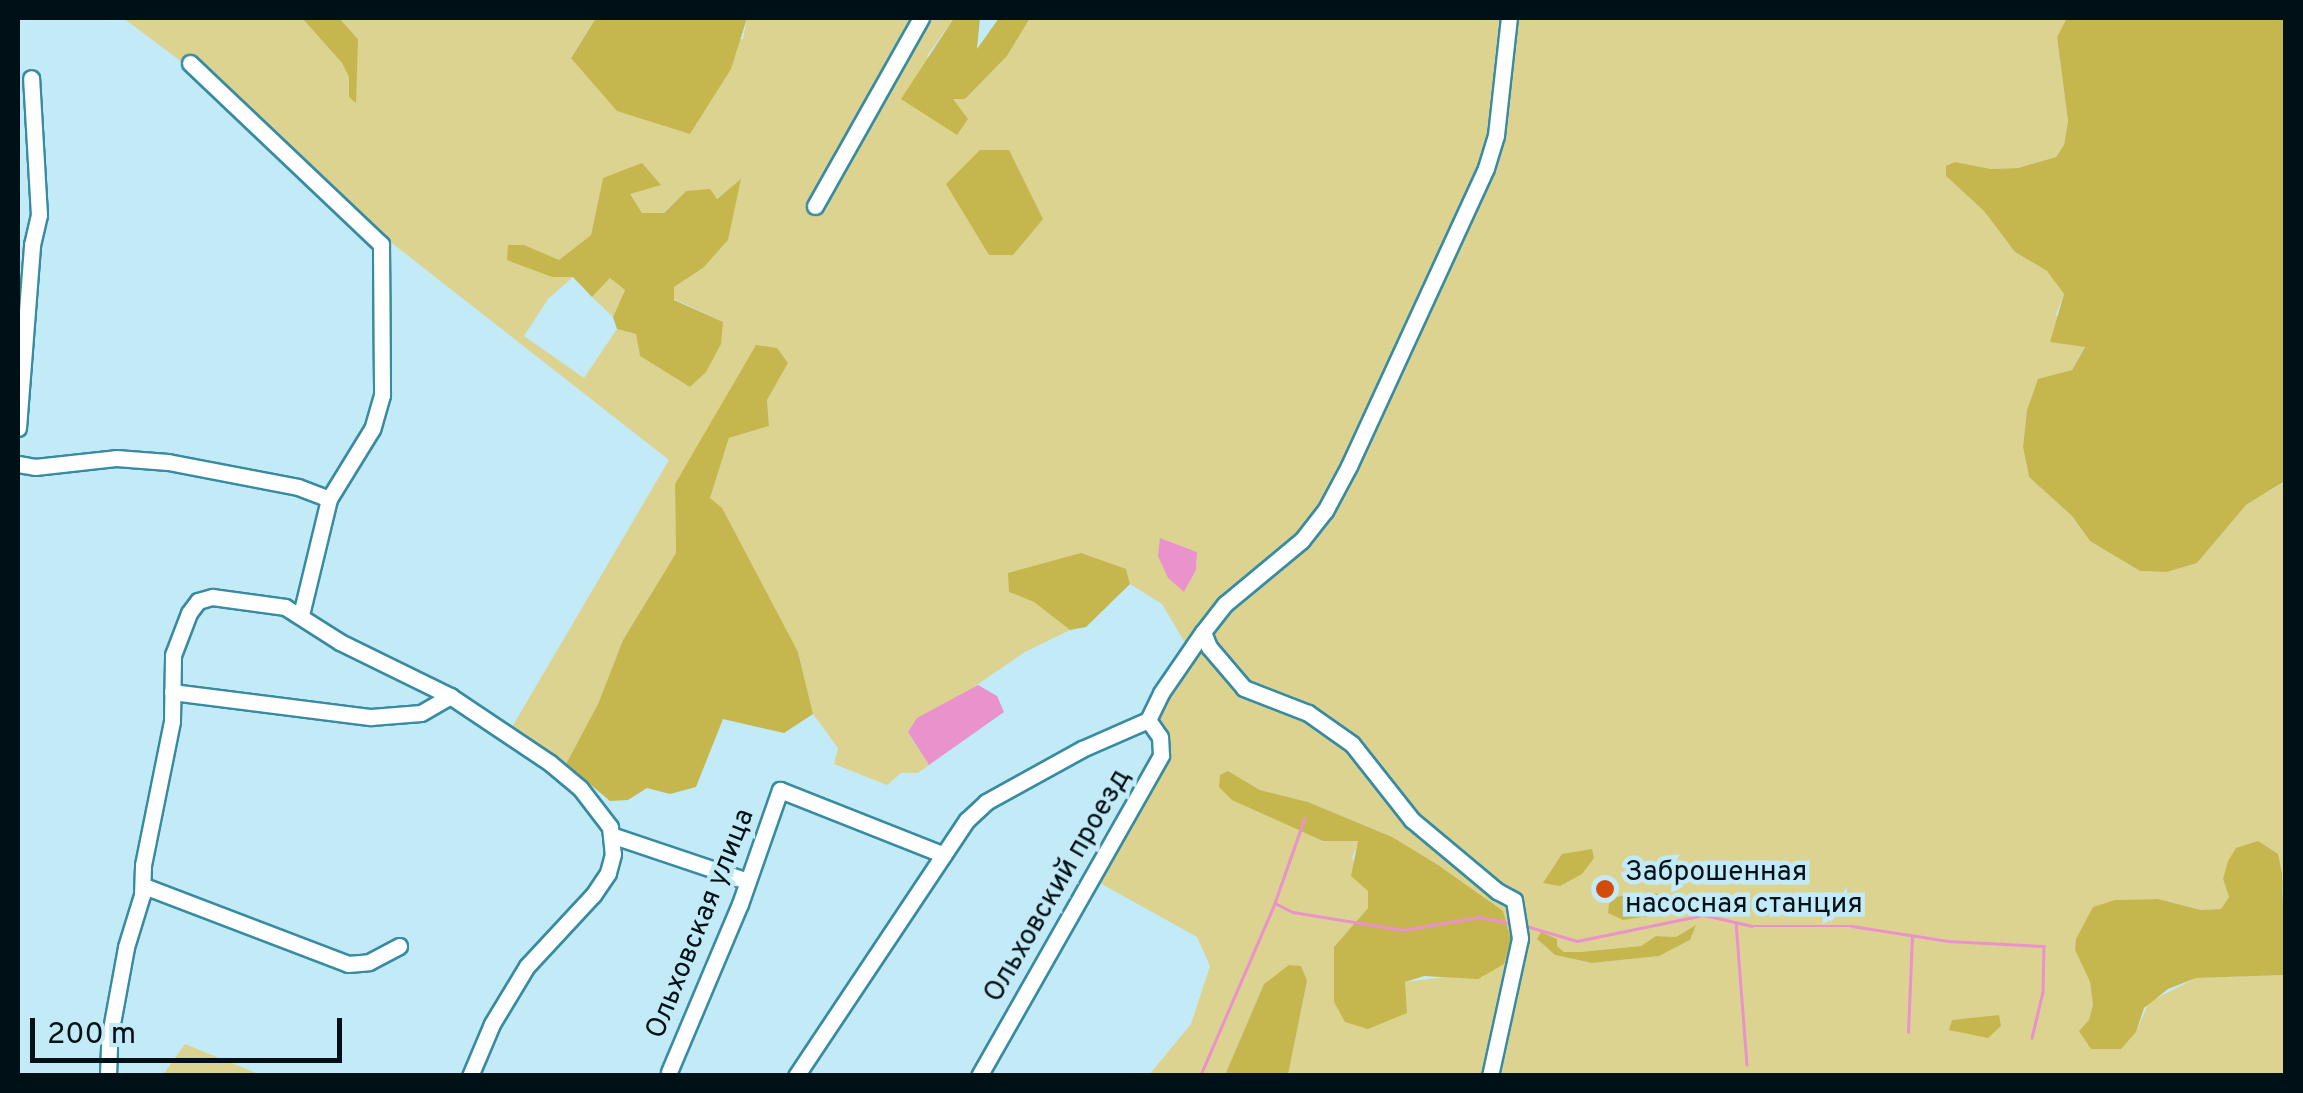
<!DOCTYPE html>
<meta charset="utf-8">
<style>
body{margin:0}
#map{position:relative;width:2303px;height:1093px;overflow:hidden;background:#c3eaf7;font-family:Overpass,sans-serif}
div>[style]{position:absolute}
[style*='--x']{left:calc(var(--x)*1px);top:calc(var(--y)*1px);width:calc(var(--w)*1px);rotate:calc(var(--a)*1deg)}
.green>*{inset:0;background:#ddd390}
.forest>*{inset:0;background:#c6b64e}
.water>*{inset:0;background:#e992cb}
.stream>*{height:2.5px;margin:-1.25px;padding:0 1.25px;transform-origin:1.25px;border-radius:1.25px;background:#e992cb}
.roads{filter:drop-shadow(2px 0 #378ba3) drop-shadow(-2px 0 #378ba3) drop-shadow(0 2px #378ba3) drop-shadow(0 -2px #378ba3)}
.minor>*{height:15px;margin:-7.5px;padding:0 7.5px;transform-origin:7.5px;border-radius:7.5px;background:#fff}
.dots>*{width:28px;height:28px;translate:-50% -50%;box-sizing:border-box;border:5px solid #c3eaf7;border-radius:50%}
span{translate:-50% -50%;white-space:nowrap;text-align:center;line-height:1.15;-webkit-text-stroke:9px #c3eaf7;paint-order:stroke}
.poi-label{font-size:28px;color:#001017}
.left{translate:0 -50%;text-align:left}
.street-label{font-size:28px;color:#001017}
.frame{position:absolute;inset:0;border:20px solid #001017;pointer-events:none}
.scale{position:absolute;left:30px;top:1018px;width:312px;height:45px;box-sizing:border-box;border:5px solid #001017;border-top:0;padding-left:12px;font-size:30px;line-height:35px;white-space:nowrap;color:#001017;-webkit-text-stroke:8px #c3eaf7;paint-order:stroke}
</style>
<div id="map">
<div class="green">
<div style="clip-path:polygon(evenodd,123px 18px,302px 18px,342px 63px,349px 77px,349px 97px,358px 39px,339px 18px,596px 18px,571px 57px,743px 39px,747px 18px,954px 18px,927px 56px,952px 99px,965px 99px,1007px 56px,1030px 18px,2067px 18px,2057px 38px,2068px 121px,2064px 145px,2056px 157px,2018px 168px,1991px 169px,1955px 162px,1946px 176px,1984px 211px,2015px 252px,2047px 271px,2064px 294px,2056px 315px,2085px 346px,2072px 370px,2038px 380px,2027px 410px,2023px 447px,2029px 477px,2072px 516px,2090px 541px,2140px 571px,2167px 572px,2197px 563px,2246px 505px,2286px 481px,2285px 891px,2279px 883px,2223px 879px,2229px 897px,2221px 909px,2202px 910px,2157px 899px,2115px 900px,2075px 950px,2090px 982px,2093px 1005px,2089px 1020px,2079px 1031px,2136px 1032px,2149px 1002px,2196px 978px,2285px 975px,2285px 1075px,1288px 1075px,1307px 981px,1264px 984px,1225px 1075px,1149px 1075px,1191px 1024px,1210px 966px,1197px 937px,1100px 883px,1101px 870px,1166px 733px,1158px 720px,1193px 656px,1162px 604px,1130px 584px,1126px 569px,1009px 592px,1034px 602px,1070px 630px,1025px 652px,908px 732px,929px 765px,918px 773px,901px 773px,887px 785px,834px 764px,838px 748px,813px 714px,798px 652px,710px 498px,729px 438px,769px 426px,767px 400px,787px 363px,714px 422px,675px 484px,676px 553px,623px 640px,598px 704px,566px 764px,512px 727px,669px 460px,388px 240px,178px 59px,123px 18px,603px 178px,629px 194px,642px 213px,663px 213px,686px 191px,716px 199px,741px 181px,703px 268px,674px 287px,674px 299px,723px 322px,691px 387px,640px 356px,636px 334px,617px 329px,584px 378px,524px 336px,548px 299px,573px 277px,552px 277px,524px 245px,558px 261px,591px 235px,603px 178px,123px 18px,1160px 538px,1197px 552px,1196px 570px,1184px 592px,1160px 538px,123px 18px,1228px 771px,1260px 790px,1308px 802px,1392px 837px,1502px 911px,1511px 939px,1445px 977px,1404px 982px,1334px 947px,1368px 908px,1368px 891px,1352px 858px,1359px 840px,1220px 776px,1228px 771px,123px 18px,1636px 893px,1668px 894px,1681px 900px,1623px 920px,1616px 897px,1636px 893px,123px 18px,1695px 926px,1690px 940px,1658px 956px,1592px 963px,1555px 955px,1537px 939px,1564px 952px,1580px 952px,1641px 946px,1656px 936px,1676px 937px,1695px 926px)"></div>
<div style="clip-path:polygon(610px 278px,625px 290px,613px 317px,592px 297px)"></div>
<div style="clip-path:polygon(185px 1044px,261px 1075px,163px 1075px)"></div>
</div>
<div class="forest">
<div style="clip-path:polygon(302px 18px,339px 18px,358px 39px,356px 103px,349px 97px,349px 77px,342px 63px)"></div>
<div style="clip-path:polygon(596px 18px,747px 18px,731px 69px,690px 134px,617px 111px,571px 58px)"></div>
<div style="clip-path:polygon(954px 18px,980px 18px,977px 49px,999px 18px,1030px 18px,1007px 56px,965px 99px,953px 99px,968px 119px,957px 135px,901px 99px)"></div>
<div style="clip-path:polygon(2067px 18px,2285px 18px,2285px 481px,2246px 505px,2197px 563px,2167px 572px,2140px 571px,2090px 541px,2072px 516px,2029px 477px,2023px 447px,2027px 410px,2038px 379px,2072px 370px,2085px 347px,2050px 342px,2064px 294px,2047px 271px,2015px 252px,1984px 211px,1946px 176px,1946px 166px,1955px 162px,1991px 169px,2018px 168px,2056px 157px,2064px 145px,2068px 121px,2057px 37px)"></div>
<div style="clip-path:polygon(980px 150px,1009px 150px,1043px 219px,1013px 255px,989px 255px,946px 184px)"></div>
<div style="clip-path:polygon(642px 163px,661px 185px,630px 194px,642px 213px,664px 213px,686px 191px,710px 189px,717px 199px,741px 179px,728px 240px,703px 268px,674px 287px,674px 300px,723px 322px,721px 344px,706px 372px,690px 387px,640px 356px,636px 334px,617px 329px,613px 317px,625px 290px,610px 278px,592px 297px,573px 277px,552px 277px,507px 260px,508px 245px,524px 245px,559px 260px,591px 235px,603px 178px)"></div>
<div style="clip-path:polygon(756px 345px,777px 348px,788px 363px,767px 400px,769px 426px,729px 438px,710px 498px,722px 508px,798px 652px,813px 714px,784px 733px,723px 719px,696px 787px,670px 794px,647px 788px,628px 800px,610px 801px,566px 764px,598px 704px,623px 640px,676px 553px,675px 484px)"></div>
<div style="clip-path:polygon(1081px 553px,1126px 569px,1130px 584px,1086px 627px,1070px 630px,1034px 602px,1009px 592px,1008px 573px)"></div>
<div style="clip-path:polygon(1228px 771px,1260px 790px,1308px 802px,1392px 837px,1438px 865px,1503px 911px,1511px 939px,1504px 964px,1478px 979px,1424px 976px,1405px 982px,1407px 1013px,1368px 1029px,1345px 1022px,1334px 1002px,1334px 947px,1368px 908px,1368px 891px,1351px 876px,1358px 841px,1323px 841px,1232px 800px,1219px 787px,1220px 775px)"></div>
<div style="clip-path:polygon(2258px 841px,2278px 854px,2282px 873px,2285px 975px,2196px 978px,2168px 989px,2144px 1008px,2136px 1032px,2121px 1049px,2091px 1049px,2079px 1031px,2089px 1020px,2093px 1005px,2090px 982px,2075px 950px,2076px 939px,2093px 907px,2115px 900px,2158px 899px,2201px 910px,2221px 909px,2229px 897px,2223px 879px,2228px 861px,2236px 848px)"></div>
<div style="clip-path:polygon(1592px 849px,1594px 858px,1582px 874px,1560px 886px,1543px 883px,1562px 854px)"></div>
<div style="clip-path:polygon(1636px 893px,1668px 894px,1681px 900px,1686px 910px,1623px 920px,1608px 913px,1609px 904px,1616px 897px)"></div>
<div style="clip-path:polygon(1696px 925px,1690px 940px,1659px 956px,1592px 963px,1555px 955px,1537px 939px,1541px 932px,1557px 939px,1557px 946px,1564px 952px,1580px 952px,1641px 946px,1656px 936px,1676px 937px)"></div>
<div style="clip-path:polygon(1289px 965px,1301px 966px,1307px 981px,1288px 1075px,1225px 1075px,1264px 984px)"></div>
<div style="clip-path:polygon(1999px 1015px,2001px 1026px,1988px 1038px,1949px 1030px,1952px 1020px)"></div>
</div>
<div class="water">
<div style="clip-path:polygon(1160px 538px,1197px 552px,1196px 570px,1184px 592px,1168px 578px,1158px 556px)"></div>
<div style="clip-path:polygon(978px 685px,997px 696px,1004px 712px,929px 765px,908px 732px,917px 718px)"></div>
</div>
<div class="stream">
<div style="--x:1305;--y:818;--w:90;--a:109.4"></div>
<div style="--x:1275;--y:903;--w:20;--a:27"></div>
<div style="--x:1293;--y:912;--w:111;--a:9.3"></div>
<div style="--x:1403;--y:930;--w:77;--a:-9.7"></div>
<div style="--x:1479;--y:917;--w:32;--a:11"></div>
<div style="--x:1736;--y:922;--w:143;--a:85.6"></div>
<div style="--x:1523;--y:925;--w:56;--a:16.5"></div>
<div style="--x:1577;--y:941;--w:130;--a:-11.6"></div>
<div style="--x:1704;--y:915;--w:49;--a:12.9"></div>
<div style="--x:1752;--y:926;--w:100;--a:0"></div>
<div style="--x:1852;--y:926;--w:97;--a:8.9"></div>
<div style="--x:1948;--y:941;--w:96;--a:3"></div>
<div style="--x:2044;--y:946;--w:46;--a:91.2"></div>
<div style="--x:2043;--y:992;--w:47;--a:103.4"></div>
<div style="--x:1908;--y:1032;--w:96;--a:-87.6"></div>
<div style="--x:1200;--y:1076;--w:189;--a:-66.6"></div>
</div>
<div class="roads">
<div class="minor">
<div style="--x:190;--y:63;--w:263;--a:43.5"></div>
<div style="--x:381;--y:244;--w:151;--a:89.6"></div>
<div style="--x:382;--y:395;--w:35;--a:106"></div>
<div style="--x:372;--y:429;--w:82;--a:121.6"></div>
<div style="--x:815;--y:206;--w:216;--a:-60.6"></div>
<div style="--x:18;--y:428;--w:184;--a:-85.6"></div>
<div style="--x:32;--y:245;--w:31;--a:-77"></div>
<div style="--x:39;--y:215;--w:137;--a:-93.3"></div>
<div style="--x:18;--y:464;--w:17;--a:10"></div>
<div style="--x:35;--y:467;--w:81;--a:-6.3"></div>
<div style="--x:116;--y:458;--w:52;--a:4.4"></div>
<div style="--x:168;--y:462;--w:132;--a:10.9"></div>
<div style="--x:298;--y:487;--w:33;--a:21"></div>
<div style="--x:329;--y:499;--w:119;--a:103.6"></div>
<div style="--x:172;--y:692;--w:201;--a:7.2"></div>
<div style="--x:371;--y:717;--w:50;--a:-4.6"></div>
<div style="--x:421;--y:713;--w:34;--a:-30"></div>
<div style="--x:614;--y:836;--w:141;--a:18.6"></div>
<div style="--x:144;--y:886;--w:218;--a:20.9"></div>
<div style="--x:348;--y:964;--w:21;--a:-5"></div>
<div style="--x:369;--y:962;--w:34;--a:-28"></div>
<div style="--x:669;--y:1072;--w:182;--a:-67.1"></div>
<div style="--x:740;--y:904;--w:121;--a:-70.7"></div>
<div style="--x:780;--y:790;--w:176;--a:21.6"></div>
<div style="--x:108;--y:1076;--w:36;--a:-88"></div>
<div style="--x:109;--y:1040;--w:95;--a:-79.6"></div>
<div style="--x:126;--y:947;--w:54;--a:-72.9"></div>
<div style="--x:142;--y:895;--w:30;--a:-88"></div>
<div style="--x:143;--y:865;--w:147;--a:-78.6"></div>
<div style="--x:172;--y:721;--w:66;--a:-89.1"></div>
<div style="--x:173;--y:655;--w:45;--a:-69.1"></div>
<div style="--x:189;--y:613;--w:15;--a:-53"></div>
<div style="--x:198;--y:601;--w:15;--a:-16"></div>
<div style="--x:212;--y:597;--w:74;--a:7.8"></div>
<div style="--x:285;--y:607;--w:65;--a:32.5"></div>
<div style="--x:340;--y:642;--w:123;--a:26.1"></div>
<div style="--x:450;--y:696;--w:120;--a:33.8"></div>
<div style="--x:550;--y:763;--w:39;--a:40"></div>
<div style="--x:580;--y:788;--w:49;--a:52.4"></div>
<div style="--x:610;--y:827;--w:27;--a:84"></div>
<div style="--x:613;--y:854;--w:20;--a:105"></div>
<div style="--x:608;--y:873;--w:27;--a:124"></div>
<div style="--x:593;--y:895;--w:97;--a:132.9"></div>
<div style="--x:527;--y:966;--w:68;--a:121.1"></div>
<div style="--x:492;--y:1024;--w:56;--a:112.9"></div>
<div style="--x:796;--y:1076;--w:308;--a:-56.3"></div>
<div style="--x:967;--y:820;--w:26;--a:-43"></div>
<div style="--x:986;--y:802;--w:110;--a:-28.9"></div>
<div style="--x:1082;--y:749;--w:72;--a:-23.7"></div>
<div style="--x:1148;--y:720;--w:30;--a:-64"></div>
<div style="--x:1161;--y:693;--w:74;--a:-55.5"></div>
<div style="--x:979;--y:1076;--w:369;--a:-60.4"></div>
<div style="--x:1161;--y:755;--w:18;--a:-93"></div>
<div style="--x:1160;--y:737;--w:21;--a:-125"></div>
<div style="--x:1490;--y:1076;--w:141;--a:-77.7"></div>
<div style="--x:1520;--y:938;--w:38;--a:-99"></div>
<div style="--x:1514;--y:900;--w:19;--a:-152"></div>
<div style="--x:1497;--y:891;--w:111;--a:-140.1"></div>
<div style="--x:1412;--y:820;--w:97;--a:-128.3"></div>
<div style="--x:1352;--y:744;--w:54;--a:-144.8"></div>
<div style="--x:1308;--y:713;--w:69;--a:-158.7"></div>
<div style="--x:1244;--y:688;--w:54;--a:-130.5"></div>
<div style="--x:1209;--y:647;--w:16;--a:-112"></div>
<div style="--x:1203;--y:632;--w:36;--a:-52"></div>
<div style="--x:1225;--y:604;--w:100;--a:-39.7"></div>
<div style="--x:1302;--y:540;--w:37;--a:-52"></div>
<div style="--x:1325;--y:511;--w:51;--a:-61.9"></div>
<div style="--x:1349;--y:466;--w:328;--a:-65.3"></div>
<div style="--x:1486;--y:168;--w:34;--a:-73"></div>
<div style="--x:1496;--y:135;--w:118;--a:-83.7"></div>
</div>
</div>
<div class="dots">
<div style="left:1605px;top:889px;background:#d24d0a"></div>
</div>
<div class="poi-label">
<span class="left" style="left:1625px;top:889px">Заброшенная<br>насосная станция</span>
</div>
<div class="street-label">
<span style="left:1058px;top:886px;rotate:-60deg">Ольховский проезд</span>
<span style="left:701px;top:924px;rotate:-68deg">Ольховская улица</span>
</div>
<div class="frame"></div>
<div class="scale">200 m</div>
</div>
